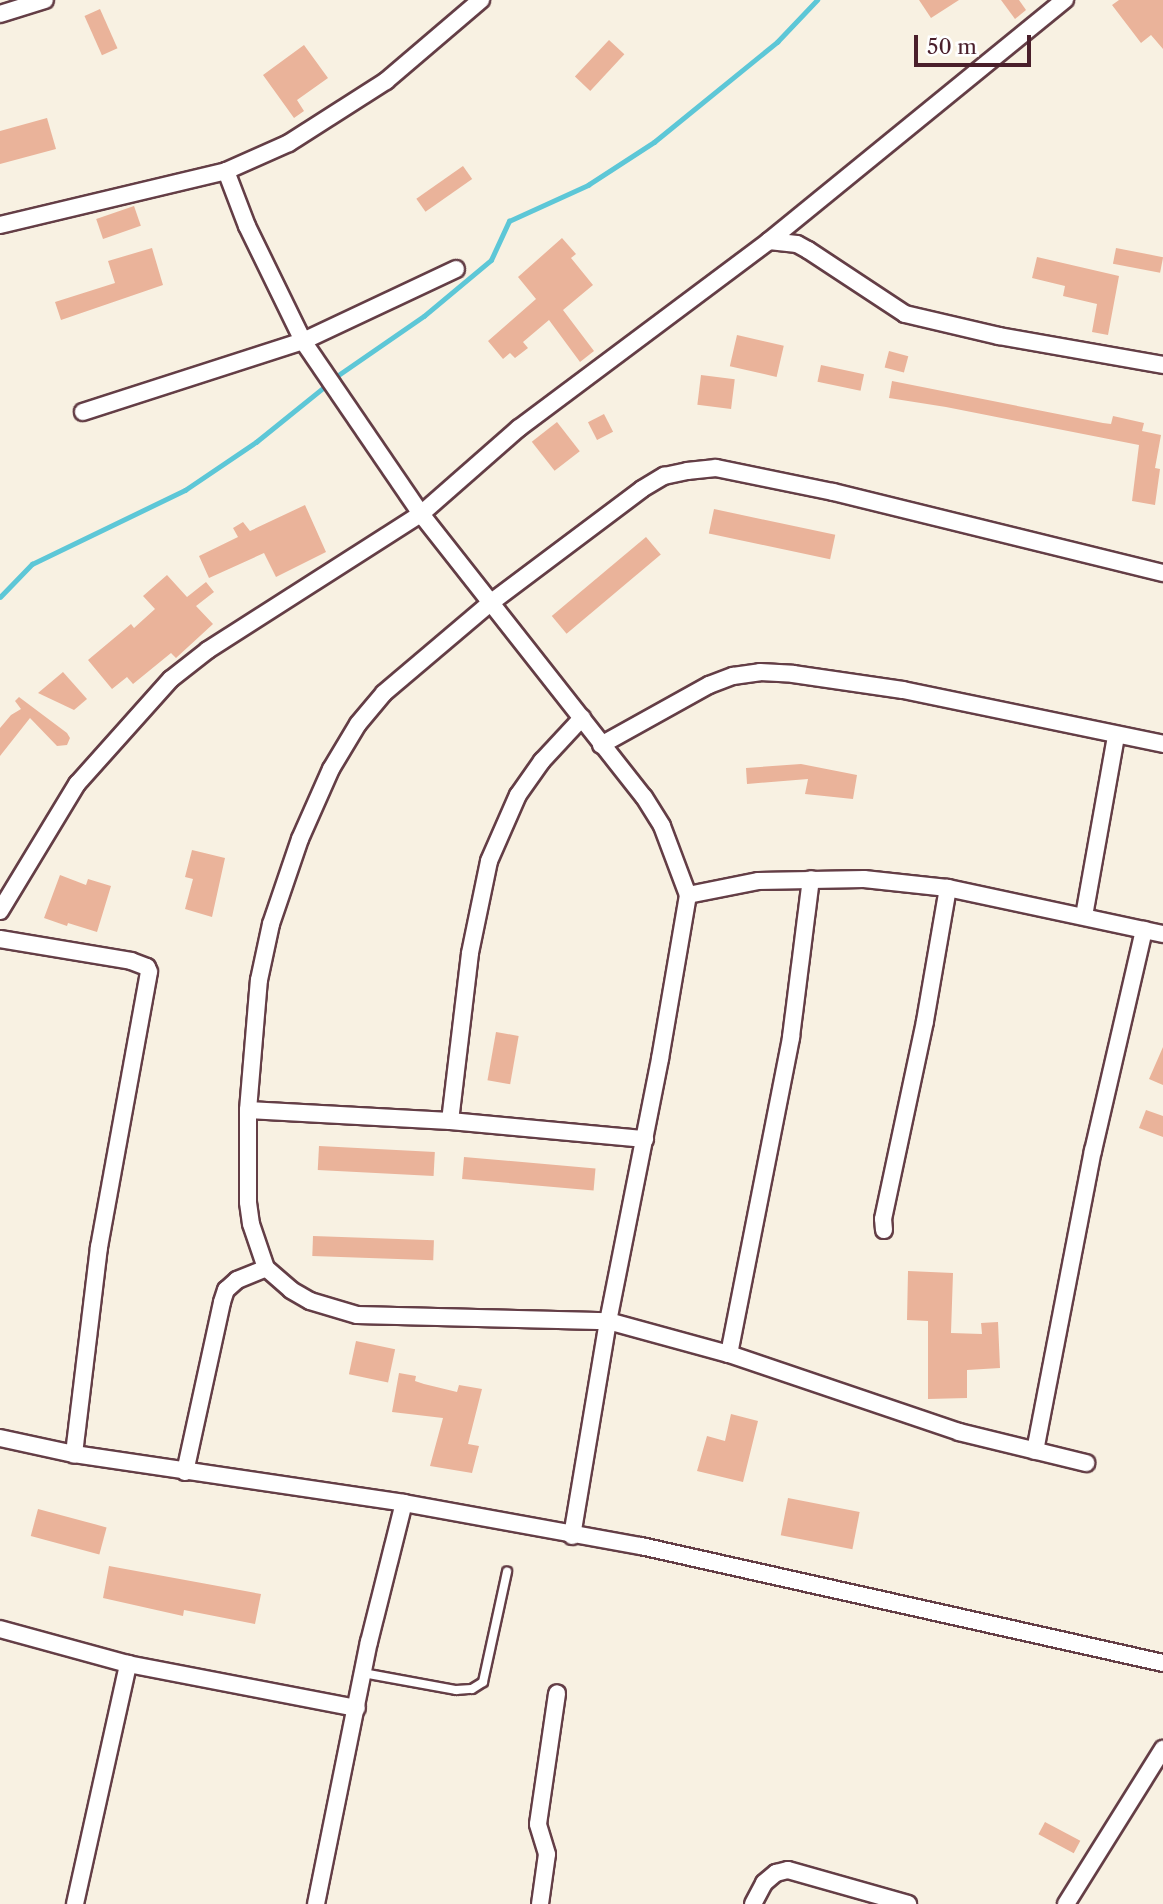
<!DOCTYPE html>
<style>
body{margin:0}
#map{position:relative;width:1163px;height:1904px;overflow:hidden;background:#f8f1e2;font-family:"Libre Caslon Text",serif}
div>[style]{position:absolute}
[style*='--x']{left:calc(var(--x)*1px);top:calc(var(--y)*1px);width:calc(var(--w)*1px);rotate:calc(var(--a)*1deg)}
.stream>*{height:4.5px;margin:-2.25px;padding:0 2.25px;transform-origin:2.25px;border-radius:2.25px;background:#5dc7d7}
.building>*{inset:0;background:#eab39a;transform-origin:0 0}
.roads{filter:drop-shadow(2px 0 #643e46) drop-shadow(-2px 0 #643e46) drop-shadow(0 2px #643e46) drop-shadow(0 -2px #643e46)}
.lane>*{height:8px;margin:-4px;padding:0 4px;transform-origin:4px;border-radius:4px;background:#fff}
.street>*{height:16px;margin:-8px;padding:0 8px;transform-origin:8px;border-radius:8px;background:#fff}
span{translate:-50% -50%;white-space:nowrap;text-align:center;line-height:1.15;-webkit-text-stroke:5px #fff;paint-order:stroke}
.scale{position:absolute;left:914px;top:35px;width:117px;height:32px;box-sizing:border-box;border:4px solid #4a1f2b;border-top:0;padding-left:9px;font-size:21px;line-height:24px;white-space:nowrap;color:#4a1f2b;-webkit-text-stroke:5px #fff;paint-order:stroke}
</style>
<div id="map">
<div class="stream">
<div style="--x:334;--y:378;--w:109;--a:-34.6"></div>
<div style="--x:424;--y:316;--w:87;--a:-39.9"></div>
<div style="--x:491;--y:260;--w:43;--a:-65.2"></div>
<div style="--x:509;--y:221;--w:87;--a:-24.5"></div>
<div style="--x:588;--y:185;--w:79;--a:-33.1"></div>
<div style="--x:654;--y:142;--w:159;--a:-39.1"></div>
<div style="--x:777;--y:42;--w:58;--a:-46.4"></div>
<div style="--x:0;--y:597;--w:46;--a:-45.9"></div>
<div style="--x:32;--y:564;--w:170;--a:-25.8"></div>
<div style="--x:185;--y:490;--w:86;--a:-34.1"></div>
<div style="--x:256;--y:442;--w:92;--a:-38.9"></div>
</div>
<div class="building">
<div style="clip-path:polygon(919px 0,959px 0,931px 18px)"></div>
<div style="clip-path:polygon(1001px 0,1019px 0,1026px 10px,1015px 19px)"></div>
<div style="clip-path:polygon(1119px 0,1163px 0,1163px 49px,1151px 35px,1141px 43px,1112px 5px)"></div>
<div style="left:100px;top:9px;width:43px;height:17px;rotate:66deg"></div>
<div style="left:609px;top:40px;width:21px;height:50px;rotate:43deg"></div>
<div style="clip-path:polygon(304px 45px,328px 78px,297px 100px,304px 111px,294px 118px,263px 75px)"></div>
<div style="clip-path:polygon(47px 118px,56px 149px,0 164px,0 131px)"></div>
<div style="left:463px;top:166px;width:16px;height:57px;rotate:55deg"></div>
<div style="left:134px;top:206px;width:21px;height:40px;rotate:71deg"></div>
<div style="clip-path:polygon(562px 238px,576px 254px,571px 258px,593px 285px,563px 310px,594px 351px,580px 362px,549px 320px,523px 342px,528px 348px,515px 358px,510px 353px,503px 359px,488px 341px,536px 299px,518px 277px)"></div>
<div style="clip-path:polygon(152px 248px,163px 285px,61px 320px,55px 302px,115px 283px,108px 261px)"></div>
<div style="left:1116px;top:248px;width:48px;height:16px;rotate:11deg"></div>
<div style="clip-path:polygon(1037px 257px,1119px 276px,1108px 335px,1092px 332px,1097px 304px,1063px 296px,1065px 286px,1032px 278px)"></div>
<div style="left:737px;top:335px;width:48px;height:32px;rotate:13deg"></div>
<div style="left:889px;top:351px;width:20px;height:17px;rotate:15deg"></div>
<div style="left:821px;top:365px;width:44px;height:17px;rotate:12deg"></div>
<div style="left:701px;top:375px;width:34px;height:30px;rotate:7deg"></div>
<div style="clip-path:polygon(892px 381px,1103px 423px,1111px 424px,1113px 416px,1144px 423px,1142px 431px,1161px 435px,1155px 468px,1160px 469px,1155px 505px,1132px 501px,1139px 445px,946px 407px,889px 398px)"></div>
<div style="left:604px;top:414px;width:20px;height:18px;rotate:63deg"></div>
<div style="left:557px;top:422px;width:37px;height:32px;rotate:52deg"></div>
<div style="clip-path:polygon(305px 505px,326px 552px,276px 577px,264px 553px,209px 578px,199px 556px,238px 537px,233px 528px,243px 522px,250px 531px)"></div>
<div style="left:714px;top:509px;width:124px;height:25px;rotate:12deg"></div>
<div style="left:646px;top:537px;width:23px;height:123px;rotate:50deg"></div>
<div style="clip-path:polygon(167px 575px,187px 597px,206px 582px,214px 592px,196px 606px,213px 624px,176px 658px,171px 653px,133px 684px,127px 677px,112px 689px,88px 660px,131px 624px,134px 628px,155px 609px,143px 596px)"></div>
<div style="clip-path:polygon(63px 672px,87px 699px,74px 710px,38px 693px)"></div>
<div style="clip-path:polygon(19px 697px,67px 733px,70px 738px,67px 745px,57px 746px,30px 718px,0 756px,0 728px,11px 715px,21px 709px,15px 701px)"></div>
<div style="clip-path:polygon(801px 764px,857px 775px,853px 799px,805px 794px,808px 779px,747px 784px,746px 768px)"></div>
<div style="clip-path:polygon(192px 850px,225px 858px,212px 917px,185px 909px,193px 879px,185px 877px)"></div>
<div style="clip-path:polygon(60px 875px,86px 885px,88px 879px,111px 886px,97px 932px,68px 923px,67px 926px,44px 918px)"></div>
<div style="left:496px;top:1032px;width:23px;height:49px;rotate:10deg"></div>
<div style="clip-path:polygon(1163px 1047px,1163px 1085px,1149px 1079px)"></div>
<div style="clip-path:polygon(1146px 1110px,1163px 1116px,1163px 1137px,1139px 1128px)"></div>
<div style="left:319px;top:1146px;width:116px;height:24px;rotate:3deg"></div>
<div style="left:464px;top:1157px;width:132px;height:22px;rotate:5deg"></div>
<div style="left:313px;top:1236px;width:121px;height:20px;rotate:2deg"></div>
<div style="clip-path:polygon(908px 1271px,953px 1273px,951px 1333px,982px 1334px,981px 1323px,998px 1322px,1000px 1368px,967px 1370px,967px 1398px,928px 1399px,928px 1321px,907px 1320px)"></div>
<div style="left:356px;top:1341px;width:40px;height:34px;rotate:12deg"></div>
<div style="clip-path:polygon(399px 1373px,416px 1376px,415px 1381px,424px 1384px,457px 1392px,459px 1385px,482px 1389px,468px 1444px,479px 1446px,472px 1473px,430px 1466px,443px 1418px,392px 1412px)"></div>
<div style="clip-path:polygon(731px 1414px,758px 1421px,743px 1482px,697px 1471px,707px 1436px,725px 1441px)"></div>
<div style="left:788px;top:1498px;width:73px;height:38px;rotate:11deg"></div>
<div style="left:38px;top:1509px;width:71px;height:28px;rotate:15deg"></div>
<div style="clip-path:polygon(109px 1566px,261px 1594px,255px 1624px,184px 1610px,183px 1616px,103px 1598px)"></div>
<div style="left:1045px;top:1822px;width:40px;height:14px;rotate:28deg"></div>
</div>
<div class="roads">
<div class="lane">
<div style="--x:363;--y:1673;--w:95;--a:10.4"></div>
<div style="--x:456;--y:1690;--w:16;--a:-4"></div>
<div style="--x:472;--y:1689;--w:13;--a:-32"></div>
<div style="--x:483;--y:1682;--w:113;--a:-77.7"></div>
</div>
<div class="street">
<div style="--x:0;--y:14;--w:47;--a:-17.3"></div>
<div style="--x:226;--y:171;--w:59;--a:69.1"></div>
<div style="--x:247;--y:226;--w:128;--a:64"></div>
<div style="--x:303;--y:341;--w:209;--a:55.7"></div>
<div style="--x:421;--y:514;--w:360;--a:51.8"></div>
<div style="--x:644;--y:797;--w:34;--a:58"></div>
<div style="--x:662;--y:826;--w:74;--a:69.4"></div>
<div style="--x:688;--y:895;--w:166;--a:99.7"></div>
<div style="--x:660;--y:1059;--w:267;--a:101.2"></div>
<div style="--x:608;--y:1321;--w:218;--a:99.5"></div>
<div style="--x:0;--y:225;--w:232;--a:-13.4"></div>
<div style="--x:226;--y:171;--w:69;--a:-24"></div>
<div style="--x:289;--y:143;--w:115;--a:-32.6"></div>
<div style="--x:386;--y:81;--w:125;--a:-40.5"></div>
<div style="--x:769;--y:241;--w:28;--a:6"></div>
<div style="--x:797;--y:244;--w:13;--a:29"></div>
<div style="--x:808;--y:250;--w:116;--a:33.4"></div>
<div style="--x:905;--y:314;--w:97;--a:13.2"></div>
<div style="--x:999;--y:336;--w:167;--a:10"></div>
<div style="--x:83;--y:412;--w:231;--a:-17.9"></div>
<div style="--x:303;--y:341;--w:169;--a:-25.2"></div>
<div style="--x:601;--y:745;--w:124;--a:-29.1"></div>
<div style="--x:709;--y:685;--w:26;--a:-21"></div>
<div style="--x:733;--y:676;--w:27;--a:-8"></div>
<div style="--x:760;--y:672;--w:33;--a:3"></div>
<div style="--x:793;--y:674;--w:111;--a:8.3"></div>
<div style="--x:903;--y:690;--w:266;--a:11.7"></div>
<div style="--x:688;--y:895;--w:71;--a:-11.3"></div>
<div style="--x:758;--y:881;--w:106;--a:-1.1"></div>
<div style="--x:864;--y:879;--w:84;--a:6.1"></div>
<div style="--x:948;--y:888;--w:220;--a:12.1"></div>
<div style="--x:0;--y:911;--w:149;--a:-58.8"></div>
<div style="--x:77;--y:784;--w:141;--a:-48.2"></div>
<div style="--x:171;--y:679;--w:47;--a:-38.1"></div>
<div style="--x:208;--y:650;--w:253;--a:-32.6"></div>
<div style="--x:421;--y:514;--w:130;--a:-41.3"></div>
<div style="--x:519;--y:428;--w:312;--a:-36.8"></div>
<div style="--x:769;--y:241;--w:382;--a:-39.2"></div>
<div style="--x:1084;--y:916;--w:183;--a:-79.9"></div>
<div style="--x:0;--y:939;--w:133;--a:9.5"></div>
<div style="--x:131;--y:961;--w:17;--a:21"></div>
<div style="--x:147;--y:967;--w:5;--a:68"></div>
<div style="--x:149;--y:972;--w:280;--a:100.3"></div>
<div style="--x:99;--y:1247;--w:209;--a:96.9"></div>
<div style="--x:248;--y:1110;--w:202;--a:3.1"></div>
<div style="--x:450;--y:1121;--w:196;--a:5.3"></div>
<div style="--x:450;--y:1121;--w:169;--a:-83.2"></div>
<div style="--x:470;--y:953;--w:94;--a:-78.3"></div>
<div style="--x:489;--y:861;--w:72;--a:-66.3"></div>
<div style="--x:518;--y:795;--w:42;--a:-54.8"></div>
<div style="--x:542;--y:761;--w:59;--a:-47.1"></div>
<div style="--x:884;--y:1230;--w:11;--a:-95"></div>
<div style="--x:883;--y:1219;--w:202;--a:-78"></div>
<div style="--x:925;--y:1021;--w:135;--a:-80.2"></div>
<div style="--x:266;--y:1268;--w:33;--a:41"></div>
<div style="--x:291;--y:1290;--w:22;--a:30"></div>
<div style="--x:310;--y:1301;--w:49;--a:16.6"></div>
<div style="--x:357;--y:1315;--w:251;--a:1.4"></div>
<div style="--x:608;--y:1321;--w:125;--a:15.3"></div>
<div style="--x:729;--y:1354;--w:243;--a:18.7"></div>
<div style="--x:959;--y:1432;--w:131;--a:13.7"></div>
<div style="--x:729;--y:1354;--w:323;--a:-78.9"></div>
<div style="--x:791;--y:1037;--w:159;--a:-82.8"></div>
<div style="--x:0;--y:1438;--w:76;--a:12.2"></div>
<div style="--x:74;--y:1454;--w:334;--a:8.4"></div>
<div style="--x:404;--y:1503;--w:241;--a:10.3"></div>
<div style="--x:641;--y:1546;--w:535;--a:12.63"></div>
<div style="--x:1035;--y:1451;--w:306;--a:-79.1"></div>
<div style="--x:1093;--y:1151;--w:227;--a:-77"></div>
<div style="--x:185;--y:1472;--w:174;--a:-77.7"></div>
<div style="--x:222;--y:1302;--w:13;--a:-72"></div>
<div style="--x:226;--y:1290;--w:15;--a:-42"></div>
<div style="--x:237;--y:1280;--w:31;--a:-22"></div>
<div style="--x:266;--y:1268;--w:46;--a:-108.8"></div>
<div style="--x:251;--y:1224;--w:22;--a:-98"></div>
<div style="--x:248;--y:1202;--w:92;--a:-90"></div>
<div style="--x:248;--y:1110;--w:130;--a:-85.2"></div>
<div style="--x:259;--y:980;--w:57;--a:-77.9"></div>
<div style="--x:271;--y:924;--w:90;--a:-71.2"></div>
<div style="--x:300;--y:839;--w:77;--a:-66.1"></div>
<div style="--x:331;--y:769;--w:52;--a:-59"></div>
<div style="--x:358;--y:724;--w:40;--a:-50"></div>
<div style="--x:384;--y:693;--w:138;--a:-40.3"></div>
<div style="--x:489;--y:604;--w:191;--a:-36.9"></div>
<div style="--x:642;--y:489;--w:26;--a:-31"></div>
<div style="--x:664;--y:476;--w:24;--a:-12"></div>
<div style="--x:687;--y:471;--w:29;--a:-6"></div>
<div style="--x:716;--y:468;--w:119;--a:11.6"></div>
<div style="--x:833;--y:492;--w:340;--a:13.8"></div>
<div style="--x:0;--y:1629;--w:133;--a:15.3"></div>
<div style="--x:128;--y:1664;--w:233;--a:10.9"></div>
<div style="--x:75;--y:1904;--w:246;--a:-77.5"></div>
<div style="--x:316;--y:1904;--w:267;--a:-78.6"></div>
<div style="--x:369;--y:1642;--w:143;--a:-75.9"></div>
<div style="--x:540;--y:1904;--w:50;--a:-82"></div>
<div style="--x:547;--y:1854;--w:31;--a:-107"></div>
<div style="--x:538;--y:1824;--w:132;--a:-81.7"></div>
<div style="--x:753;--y:1904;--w:24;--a:-62"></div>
<div style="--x:764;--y:1883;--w:16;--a:-40"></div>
<div style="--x:776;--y:1873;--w:12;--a:-14"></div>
<div style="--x:788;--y:1870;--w:125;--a:15.8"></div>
<div style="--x:1066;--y:1904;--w:183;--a:-58"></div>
</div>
</div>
<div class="scale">50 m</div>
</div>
